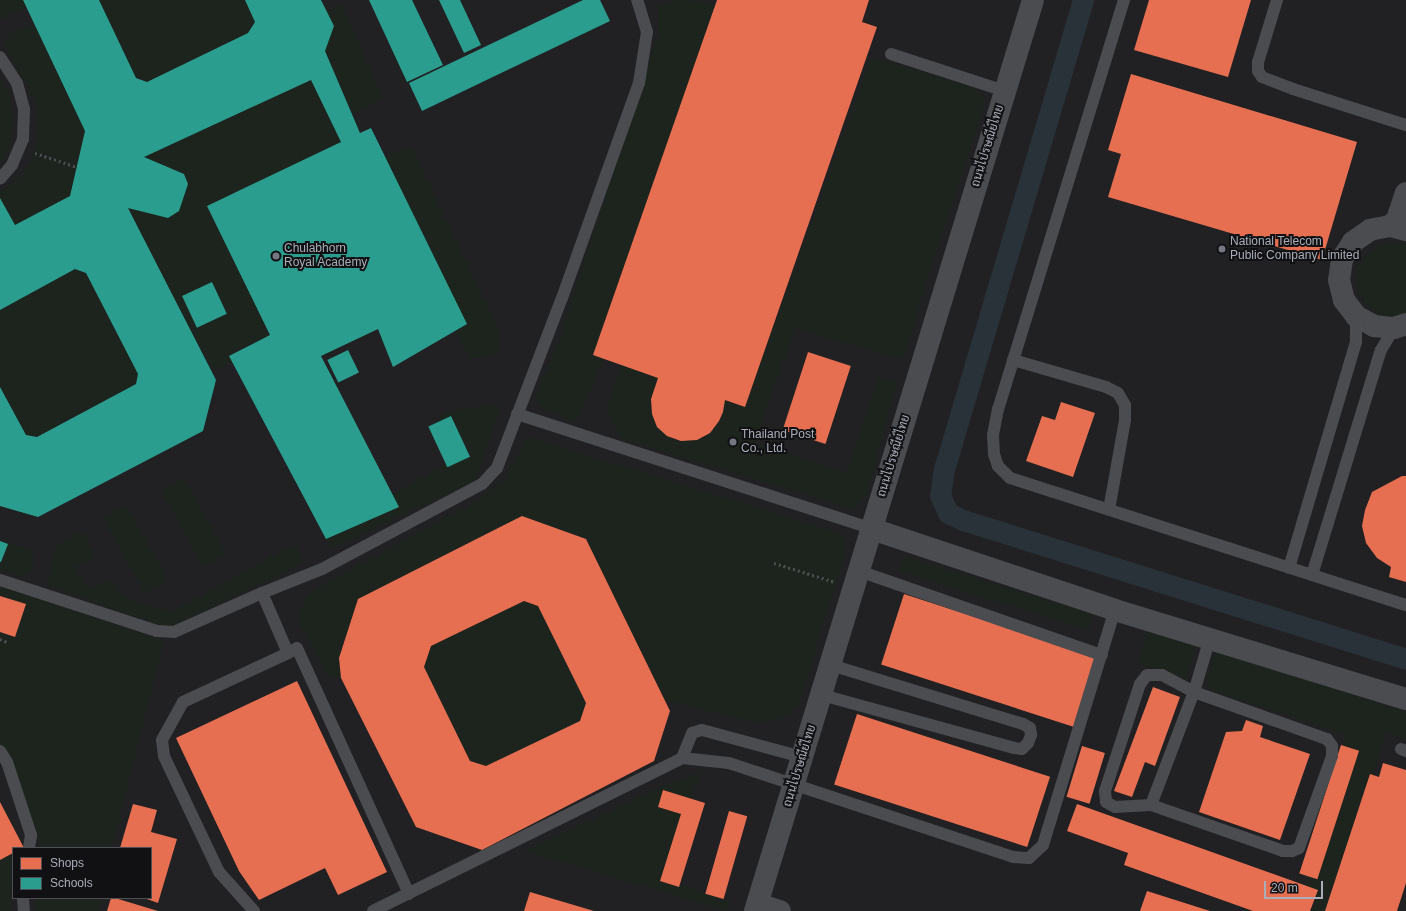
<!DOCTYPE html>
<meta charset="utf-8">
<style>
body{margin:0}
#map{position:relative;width:1406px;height:911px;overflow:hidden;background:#171717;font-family:Arial,Sarabun,sans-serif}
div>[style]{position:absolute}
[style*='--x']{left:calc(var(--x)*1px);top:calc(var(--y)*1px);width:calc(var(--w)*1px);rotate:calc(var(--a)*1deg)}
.built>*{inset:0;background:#212123}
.green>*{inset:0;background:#1d241e;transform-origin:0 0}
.shops>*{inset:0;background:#e76f51;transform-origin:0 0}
.schools>*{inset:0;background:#2a9d8f;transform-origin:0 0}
.canal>*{height:21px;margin:-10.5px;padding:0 10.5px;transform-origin:10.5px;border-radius:10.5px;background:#2a3239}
.path>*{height:2.5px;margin-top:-1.25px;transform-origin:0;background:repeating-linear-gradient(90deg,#4d4e52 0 2px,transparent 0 5px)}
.service>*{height:12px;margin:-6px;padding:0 6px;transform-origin:6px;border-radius:6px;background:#4b4c50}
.minor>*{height:22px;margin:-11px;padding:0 11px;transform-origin:11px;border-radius:11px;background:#4b4c50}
.dots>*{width:11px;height:11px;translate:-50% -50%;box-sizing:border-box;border:2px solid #111113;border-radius:50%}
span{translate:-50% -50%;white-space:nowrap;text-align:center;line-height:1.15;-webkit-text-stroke:4px #111113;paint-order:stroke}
.street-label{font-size:12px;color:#a8adb8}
.poi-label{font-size:12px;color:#a8adb8}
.left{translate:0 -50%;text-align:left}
.legend{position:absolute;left:12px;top:847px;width:140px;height:52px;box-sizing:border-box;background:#111113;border:1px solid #4d4f55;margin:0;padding:5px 7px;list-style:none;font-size:12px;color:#a8adb8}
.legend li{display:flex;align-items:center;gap:8px;height:20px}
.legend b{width:20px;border:1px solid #4d4f55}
.scale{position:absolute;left:1264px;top:881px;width:59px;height:18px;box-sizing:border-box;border:2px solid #a8adb8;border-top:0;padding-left:5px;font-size:12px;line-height:14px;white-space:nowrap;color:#a8adb8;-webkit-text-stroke:3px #111113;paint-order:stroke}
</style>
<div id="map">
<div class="built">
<div style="clip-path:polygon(evenodd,0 0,1406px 0,1406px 911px,0 911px,0 0,13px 848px,151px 848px,151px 898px,13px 898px,13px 848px)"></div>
</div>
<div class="green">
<div style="clip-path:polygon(0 0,23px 0,26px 7px,0 19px)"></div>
<div style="clip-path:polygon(99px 0,245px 0,255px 22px,248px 33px,147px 82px,136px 78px)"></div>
<div style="clip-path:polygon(673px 0,699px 1px,715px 6px,604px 359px,576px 422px,541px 408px,535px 395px,557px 346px,658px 34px,658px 6px)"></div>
<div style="clip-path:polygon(342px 5px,383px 98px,354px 114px,360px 133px,207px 206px,272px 340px,212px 372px,128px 208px,144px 157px,334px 26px,326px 11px)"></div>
<div style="clip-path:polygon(34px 23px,85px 131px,70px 196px,15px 225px,0 198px,0 193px,20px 177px,29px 164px,37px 140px,37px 106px,8px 51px,5px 41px,12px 32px)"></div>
<div style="clip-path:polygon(871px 57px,973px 87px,985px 101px,902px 360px,795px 328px,755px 444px,847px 472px,878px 378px,897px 381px,867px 495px,854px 509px,622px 439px,610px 420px,607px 410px,620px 364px,745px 407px)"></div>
<div style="clip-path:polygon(0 79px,9px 93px,13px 117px,11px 142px,0 164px)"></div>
<div style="clip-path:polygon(411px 146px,500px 332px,500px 346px,495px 354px,483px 358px,471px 358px,455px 331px,466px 324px,384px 156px)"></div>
<div style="clip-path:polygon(1399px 242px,1406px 245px,1406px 316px,1396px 318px,1383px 316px,1372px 310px,1363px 301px,1358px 290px,1356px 277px,1359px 266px,1366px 255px,1375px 247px,1387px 243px)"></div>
<div style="clip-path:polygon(75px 269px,86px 273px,138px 374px,136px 384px,37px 437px,26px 435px,0 387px,0 310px)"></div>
<div style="clip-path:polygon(500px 404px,476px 480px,332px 549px,323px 533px,450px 461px,438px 417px,451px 410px)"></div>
<div style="clip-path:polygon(531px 438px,837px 532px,845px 539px,845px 553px,798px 707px,778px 720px,757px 722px,736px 718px,665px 700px,586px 539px,522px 516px,358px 599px,339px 658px,341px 678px,327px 676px,300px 623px,298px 613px,309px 594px,335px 578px,480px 499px,505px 477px,527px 439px)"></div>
<div style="left:184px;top:478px;width:87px;height:26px;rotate:61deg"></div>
<div style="left:126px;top:504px;width:87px;height:27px;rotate:61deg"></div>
<div style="clip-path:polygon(75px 533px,84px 534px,95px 556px,75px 567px,89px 587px,111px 580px,131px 601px,172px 611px,293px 545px,300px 552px,303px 563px,168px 628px,46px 585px,57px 546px)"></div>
<div style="clip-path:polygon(8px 544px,23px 546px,32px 552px,34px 563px,30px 573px,23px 577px,0 569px)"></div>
<div style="left:903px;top:556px;width:199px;height:16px;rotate:17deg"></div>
<div style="clip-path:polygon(0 586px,164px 641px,112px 848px,40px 848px,38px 834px,0 746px)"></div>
<div style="clip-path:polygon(524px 601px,538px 606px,586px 703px,580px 721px,486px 766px,470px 761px,424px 667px,431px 646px)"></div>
<div style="left:1147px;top:631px;width:51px;height:34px;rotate:17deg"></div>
<div style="clip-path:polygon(1216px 651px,1406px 712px,1406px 740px,1386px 733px,1331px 911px,1298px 911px,1346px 734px,1212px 691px,1206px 678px)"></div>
<div style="clip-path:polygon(700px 772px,664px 879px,731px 902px,728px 911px,525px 851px,660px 787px)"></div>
<div style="clip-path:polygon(0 833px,11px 854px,12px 911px,0 911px)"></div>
<div style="left:35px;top:898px;width:65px;height:13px"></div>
</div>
<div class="shops">
<div style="clip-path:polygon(717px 0,869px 0,862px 22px,877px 27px,745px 407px,725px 400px,723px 412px,719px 421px,710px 433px,697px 440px,681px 441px,667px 436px,657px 427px,652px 414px,651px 399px,658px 378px,593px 355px)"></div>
<div style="clip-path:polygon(1149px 0,1251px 0,1228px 77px,1134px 50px)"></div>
<div style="clip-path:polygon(1131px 74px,1357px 142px,1322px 260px,1108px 197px,1121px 154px,1108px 150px)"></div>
<div style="left:808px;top:352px;width:45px;height:82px;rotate:18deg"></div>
<div style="clip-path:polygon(1061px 402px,1095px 413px,1073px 477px,1026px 461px,1042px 416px,1055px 420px)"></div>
<div style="clip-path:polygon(1402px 476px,1406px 476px,1406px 582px,1389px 577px,1391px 567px,1377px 558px,1366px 543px,1362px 526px,1365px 510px,1372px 492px)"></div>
<div style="clip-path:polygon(evenodd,522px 516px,586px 539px,670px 711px,654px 761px,482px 850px,416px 827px,341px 678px,339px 658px,358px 599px,522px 516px,524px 601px,538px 606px,586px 703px,580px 721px,486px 766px,470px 761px,424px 667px,431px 646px,524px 601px)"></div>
<div style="left:904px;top:594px;width:202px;height:74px;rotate:18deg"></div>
<div style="clip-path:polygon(0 596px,26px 604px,15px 637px,0 632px)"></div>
<div style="clip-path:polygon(297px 681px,387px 872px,338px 895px,325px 868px,259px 900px,239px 871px,176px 738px)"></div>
<div style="clip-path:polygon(1153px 687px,1180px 697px,1155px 766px,1145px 762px,1132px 797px,1114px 791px)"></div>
<div style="left:857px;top:714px;width:203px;height:74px;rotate:18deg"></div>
<div style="clip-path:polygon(1246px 720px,1263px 726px,1260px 737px,1310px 754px,1280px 840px,1199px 812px,1226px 732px,1242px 731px)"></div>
<div style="left:1341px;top:745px;width:19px;height:135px;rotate:18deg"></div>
<div style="left:1082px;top:746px;width:24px;height:53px;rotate:17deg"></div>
<div style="clip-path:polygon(1383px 763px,1406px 770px,1406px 883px,1397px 911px,1325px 911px,1370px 774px,1379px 777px)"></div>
<div style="clip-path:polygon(663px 790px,705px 803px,679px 887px,660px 881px,681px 814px,658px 807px)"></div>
<div style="clip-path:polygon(0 802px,24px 848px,13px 848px,13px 853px,0 860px)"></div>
<div style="clip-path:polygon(133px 804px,157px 810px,151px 832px,177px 839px,158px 903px,144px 898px,151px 898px,151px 848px,120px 848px)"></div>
<div style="clip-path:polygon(1077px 804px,1318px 890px,1310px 911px,1253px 911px,1124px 865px,1128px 853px,1067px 831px)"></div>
<div style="left:729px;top:811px;width:19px;height:86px;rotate:16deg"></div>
<div style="clip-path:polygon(1147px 891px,1210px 911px,1140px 911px)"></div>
<div style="clip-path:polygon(530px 892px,594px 911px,524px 911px)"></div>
<div style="clip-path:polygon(111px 898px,115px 898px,158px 911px,107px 911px)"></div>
</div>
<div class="schools">
<div style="clip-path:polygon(23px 0,99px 0,136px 78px,147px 82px,248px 33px,255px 22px,245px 0,321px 0,334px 26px,325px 51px,360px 133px,371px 128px,467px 324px,393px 367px,378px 329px,321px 356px,399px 507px,326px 539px,229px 356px,270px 335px,207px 206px,341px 142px,311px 80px,144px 157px,184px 174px,188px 184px,179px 211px,168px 218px,128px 208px,216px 380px,203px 431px,38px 517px,0 506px,0 387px,26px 435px,37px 437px,136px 384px,138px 374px,86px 273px,75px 269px,0 310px,0 198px,15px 225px,70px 196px,85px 131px)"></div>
<div style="clip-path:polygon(369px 0,412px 0,443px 65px,407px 82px)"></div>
<div style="clip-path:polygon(439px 0,460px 0,481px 45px,464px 53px)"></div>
<div style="clip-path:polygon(583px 0,600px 0,610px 21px,422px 111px,409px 83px)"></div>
<div style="left:212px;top:282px;width:35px;height:33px;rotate:65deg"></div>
<div style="left:348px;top:350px;width:25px;height:23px;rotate:64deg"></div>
<div style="left:451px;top:416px;width:45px;height:25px;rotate:65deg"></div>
<div style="clip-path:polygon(0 541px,8px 544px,1px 562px,0 562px)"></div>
</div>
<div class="canal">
<div style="--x:1083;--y:0;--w:488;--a:106.5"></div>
<div style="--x:944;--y:468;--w:27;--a:98"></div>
<div style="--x:940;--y:495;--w:20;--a:66"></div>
<div style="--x:948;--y:513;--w:17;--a:25"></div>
<div style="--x:963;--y:520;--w:464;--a:17.4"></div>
</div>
<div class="path">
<div style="--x:35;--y:153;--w:44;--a:18.4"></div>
<div style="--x:774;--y:563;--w:64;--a:17.3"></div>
<div style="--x:0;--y:639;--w:8;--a:23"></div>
</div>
<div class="service">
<div style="--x:1124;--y:0;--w:428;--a:107.1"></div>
<div style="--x:998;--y:409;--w:26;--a:101"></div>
<div style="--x:993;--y:435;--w:19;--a:87"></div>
<div style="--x:994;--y:454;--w:13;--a:72"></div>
<div style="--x:998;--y:466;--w:17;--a:45"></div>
<div style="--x:1010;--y:478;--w:416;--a:17.8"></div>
<div style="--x:1277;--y:0;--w:65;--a:107"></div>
<div style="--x:1258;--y:62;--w:9;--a:90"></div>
<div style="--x:1258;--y:71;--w:7;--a:56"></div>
<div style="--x:1262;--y:77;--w:33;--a:21"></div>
<div style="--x:1293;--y:89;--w:119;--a:17.7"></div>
<div style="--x:891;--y:54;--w:120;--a:18"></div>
<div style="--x:0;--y:57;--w:31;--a:57"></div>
<div style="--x:17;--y:83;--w:28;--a:75"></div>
<div style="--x:24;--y:110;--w:29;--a:92"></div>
<div style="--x:23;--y:139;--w:28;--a:113"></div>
<div style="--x:12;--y:165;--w:18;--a:131"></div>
<div style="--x:1013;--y:360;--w:97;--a:16.2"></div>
<div style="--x:1106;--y:387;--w:13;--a:27"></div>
<div style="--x:1118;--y:393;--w:14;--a:60"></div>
<div style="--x:1125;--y:405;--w:15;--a:90"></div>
<div style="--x:1125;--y:420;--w:91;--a:100.1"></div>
<div style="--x:517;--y:414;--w:373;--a:17.9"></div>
<div style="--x:1289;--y:568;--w:236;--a:-73.5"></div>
<div style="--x:1356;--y:342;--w:26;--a:-90"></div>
<div style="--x:859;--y:571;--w:257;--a:19.1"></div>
<div style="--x:1312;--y:575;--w:235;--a:-73"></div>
<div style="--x:1381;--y:350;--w:26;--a:-59"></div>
<div style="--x:0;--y:580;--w:165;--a:18"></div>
<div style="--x:157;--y:631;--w:17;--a:3"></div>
<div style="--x:174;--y:632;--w:96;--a:-23.9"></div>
<div style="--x:262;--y:593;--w:65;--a:-21.8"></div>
<div style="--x:322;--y:569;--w:181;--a:-28"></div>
<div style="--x:482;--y:484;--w:22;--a:-47"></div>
<div style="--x:497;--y:468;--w:182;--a:-69.1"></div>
<div style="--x:562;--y:298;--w:228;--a:-70.3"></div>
<div style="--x:639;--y:83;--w:52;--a:-81.1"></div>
<div style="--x:647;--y:32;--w:34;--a:-107"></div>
<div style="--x:262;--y:593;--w:65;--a:66.6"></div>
<div style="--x:288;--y:653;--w:10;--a:-29"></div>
<div style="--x:297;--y:648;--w:270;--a:65.5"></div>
<div style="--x:1147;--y:675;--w:15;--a:0"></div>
<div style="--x:1162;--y:675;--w:36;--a:28"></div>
<div style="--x:1194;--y:692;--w:141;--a:19.5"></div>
<div style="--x:1327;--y:739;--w:9;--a:54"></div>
<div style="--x:1332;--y:746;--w:10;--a:90"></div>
<div style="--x:1332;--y:756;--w:98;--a:109.7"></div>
<div style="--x:1299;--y:848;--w:8;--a:157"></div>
<div style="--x:1292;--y:851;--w:9;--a:180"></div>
<div style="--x:1283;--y:851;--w:140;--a:-160.8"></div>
<div style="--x:1151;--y:805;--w:36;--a:177"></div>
<div style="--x:1115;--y:807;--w:10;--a:-151"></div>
<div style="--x:1106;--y:802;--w:11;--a:-95"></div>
<div style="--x:1105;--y:791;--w:113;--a:-71.9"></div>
<div style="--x:1140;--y:684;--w:11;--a:-52"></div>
<div style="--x:822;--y:695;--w:199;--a:15.4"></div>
<div style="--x:1014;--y:748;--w:8;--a:7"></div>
<div style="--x:1022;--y:749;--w:8;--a:-45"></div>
<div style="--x:1028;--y:743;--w:9;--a:-69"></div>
<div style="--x:1031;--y:735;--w:7;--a:-98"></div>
<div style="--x:1030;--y:728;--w:8;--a:-150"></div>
<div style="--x:1023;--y:724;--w:201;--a:-162.9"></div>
<div style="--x:1401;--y:749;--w:5;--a:22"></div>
<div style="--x:0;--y:751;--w:13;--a:58"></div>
<div style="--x:7;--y:762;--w:77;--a:71.8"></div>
<div style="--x:31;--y:835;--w:13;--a:99"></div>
<div style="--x:682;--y:758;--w:27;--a:-68"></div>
<div style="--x:692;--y:733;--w:10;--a:-17"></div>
<div style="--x:702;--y:730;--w:104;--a:15.1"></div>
<div style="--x:1151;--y:805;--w:121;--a:-69.2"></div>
<div style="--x:1194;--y:692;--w:56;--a:-73.5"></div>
<div style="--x:23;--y:898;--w:13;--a:86"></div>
<div style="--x:254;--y:911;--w:52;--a:-131.9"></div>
<div style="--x:219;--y:872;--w:128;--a:-115.4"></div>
<div style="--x:164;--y:756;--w:16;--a:-97"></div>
<div style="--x:162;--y:740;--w:43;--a:-61.1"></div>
<div style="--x:183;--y:702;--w:116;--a:-25"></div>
<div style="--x:373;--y:911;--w:345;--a:-26.3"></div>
<div style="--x:682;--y:758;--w:47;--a:6.1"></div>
<div style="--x:729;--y:763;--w:299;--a:18.3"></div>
<div style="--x:1013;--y:857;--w:16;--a:4"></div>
<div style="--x:1029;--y:858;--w:19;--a:-43"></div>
<div style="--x:1043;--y:845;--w:246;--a:-73"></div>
</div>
<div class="minor">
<div style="--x:1390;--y:226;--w:9;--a:-41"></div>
<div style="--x:1397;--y:220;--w:28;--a:-72"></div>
<div style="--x:1406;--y:230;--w:16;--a:-166"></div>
<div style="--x:1390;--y:226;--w:20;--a:169"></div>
<div style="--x:1370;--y:230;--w:21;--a:145"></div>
<div style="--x:1353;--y:242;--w:20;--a:123"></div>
<div style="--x:1342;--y:259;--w:21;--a:98"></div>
<div style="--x:1339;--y:280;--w:21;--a:76"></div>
<div style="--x:1344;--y:300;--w:20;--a:53"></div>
<div style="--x:1356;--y:316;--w:21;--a:29"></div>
<div style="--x:1374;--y:326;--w:20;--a:6"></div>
<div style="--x:1394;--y:328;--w:13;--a:-18"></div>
<div style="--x:872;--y:529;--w:256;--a:18.4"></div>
<div style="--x:1115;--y:610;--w:304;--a:17"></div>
<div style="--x:758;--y:904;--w:23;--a:18"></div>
<div style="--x:755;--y:911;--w:952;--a:-73.03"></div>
</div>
<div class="dots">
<div style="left:1222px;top:249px;background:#757880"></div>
<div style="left:276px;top:256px;background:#757880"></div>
<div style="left:733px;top:442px;background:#757880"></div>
</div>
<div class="street-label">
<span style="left:988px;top:146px;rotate:-73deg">ถนนไปรษณีย์ไทย</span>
<span style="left:894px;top:456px;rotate:-73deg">ถนนไปรษณีย์ไทย</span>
<span style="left:800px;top:766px;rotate:-73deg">ถนนไปรษณีย์ไทย</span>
</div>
<div class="poi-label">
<span class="left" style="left:1230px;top:249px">National Telecom<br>Public Company Limited</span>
<span class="left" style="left:284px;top:256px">Chulabhorn<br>Royal Academy</span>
<span class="left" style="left:741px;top:442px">Thailand Post<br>Co., Ltd.</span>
</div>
<ul class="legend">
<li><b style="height:11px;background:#e76f51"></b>Shops</li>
<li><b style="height:11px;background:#2a9d8f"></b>Schools</li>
</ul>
<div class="scale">20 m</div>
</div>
